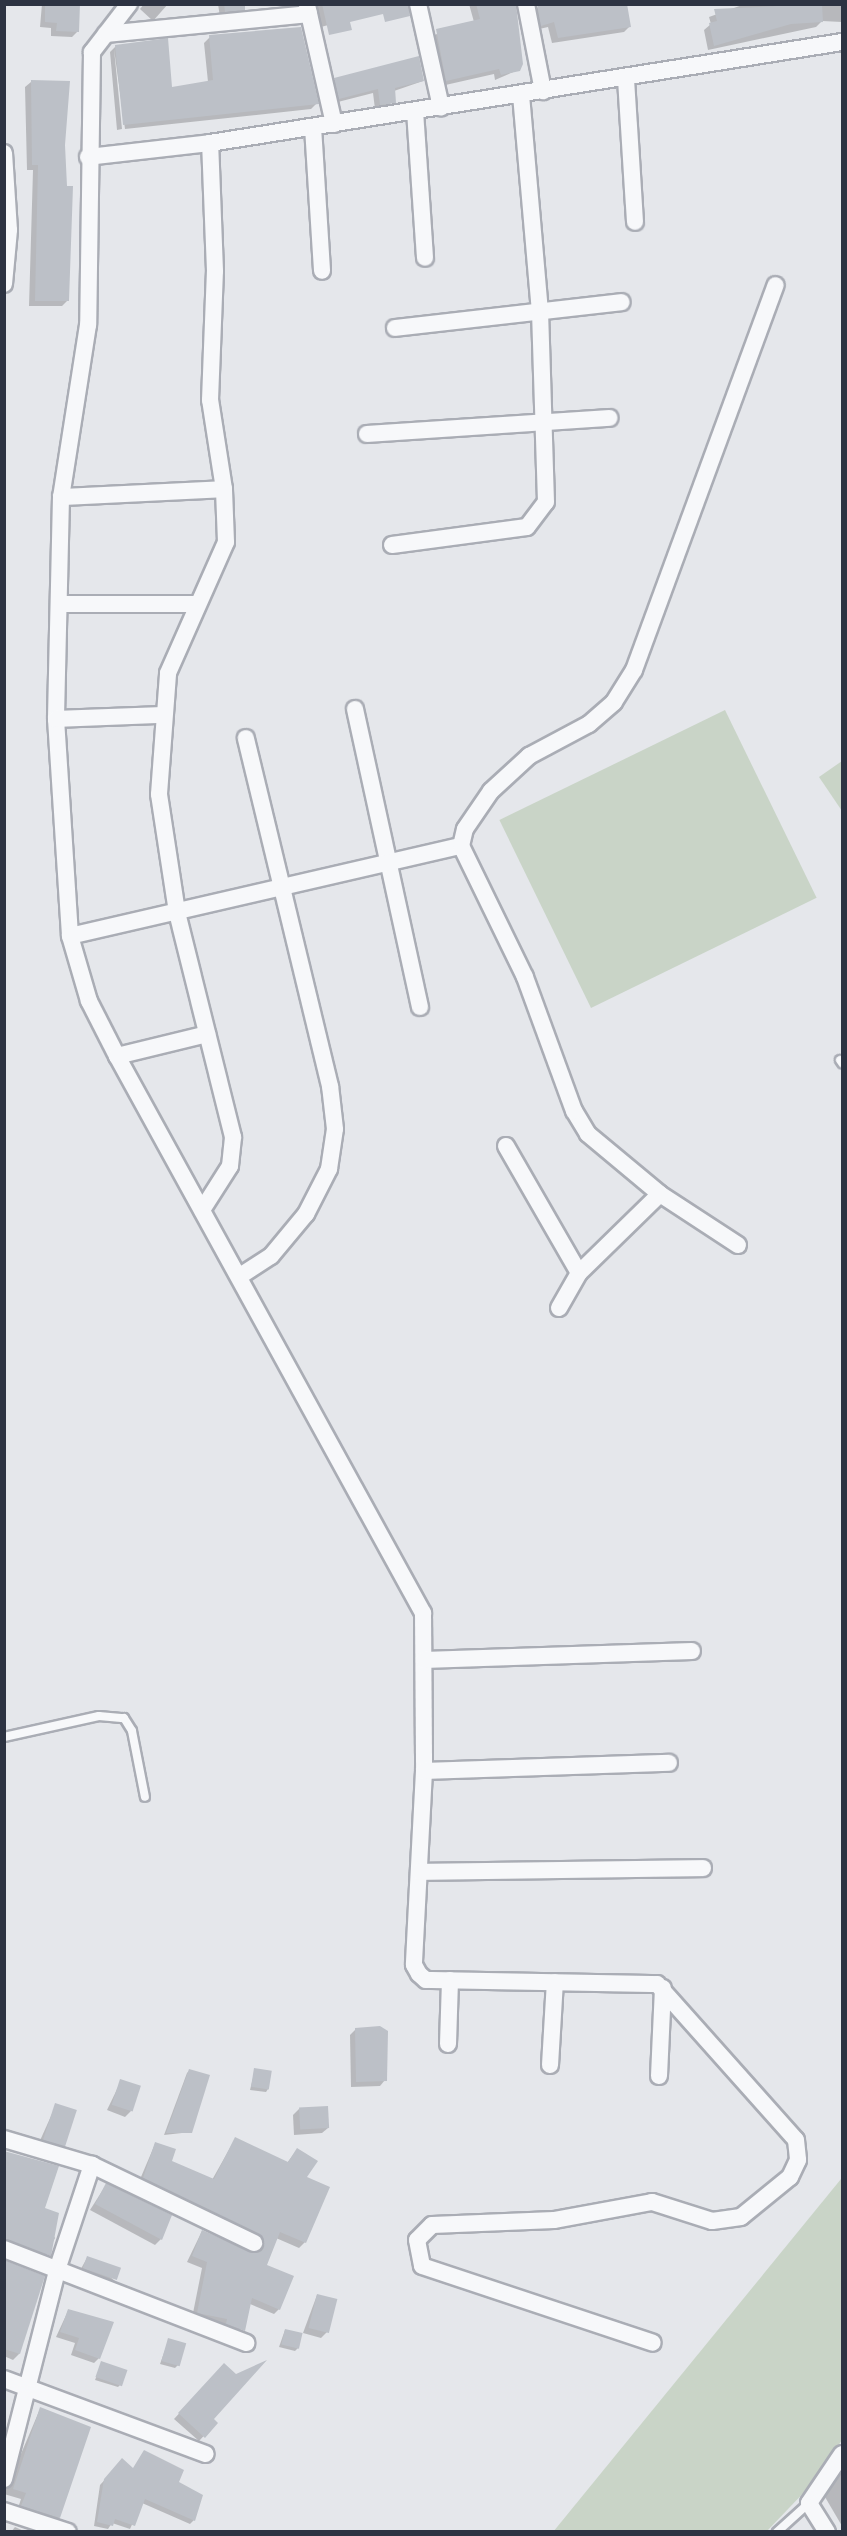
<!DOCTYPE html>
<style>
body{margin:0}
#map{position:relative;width:847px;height:2536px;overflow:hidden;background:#e5e7eb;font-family:Inter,sans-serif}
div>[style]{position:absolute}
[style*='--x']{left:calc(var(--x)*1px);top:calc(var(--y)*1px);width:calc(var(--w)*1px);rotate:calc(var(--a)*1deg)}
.green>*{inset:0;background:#c9d4c7;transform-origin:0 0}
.shadow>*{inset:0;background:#0003}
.building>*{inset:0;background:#bcc0c7;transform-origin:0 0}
.roads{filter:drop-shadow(2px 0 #aaadb5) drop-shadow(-2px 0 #aaadb5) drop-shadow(0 2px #aaadb5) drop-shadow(0 -2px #aaadb5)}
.lane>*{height:8px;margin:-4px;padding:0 4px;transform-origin:4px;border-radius:4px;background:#f7f8fa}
.street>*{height:16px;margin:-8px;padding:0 8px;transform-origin:8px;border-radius:8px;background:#f7f8fa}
span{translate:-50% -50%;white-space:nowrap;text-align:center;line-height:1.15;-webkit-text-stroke:4.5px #f4f6f8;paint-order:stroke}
.frame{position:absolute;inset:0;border:6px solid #2d3342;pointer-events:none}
</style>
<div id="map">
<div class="green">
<div style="left:725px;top:710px;width:209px;height:251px;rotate:64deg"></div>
<div style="clip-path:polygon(842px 761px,842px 811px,819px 777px)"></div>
<div style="clip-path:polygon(841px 2179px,842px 2440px,812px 2484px,767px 2531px,553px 2532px)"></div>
</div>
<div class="shadow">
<div style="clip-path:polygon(42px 4px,79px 4px,78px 31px,72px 37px,51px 36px,51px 28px,40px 27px)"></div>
<div style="clip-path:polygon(144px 4px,168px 4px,153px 21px,140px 9px)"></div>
<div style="clip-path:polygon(218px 4px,243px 4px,244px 9px,220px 17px)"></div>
<div style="clip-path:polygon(315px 4px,405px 4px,321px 27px)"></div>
<div style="clip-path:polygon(469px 4px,514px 4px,518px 70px,495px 80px,494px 74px,441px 86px,431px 36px,474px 22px)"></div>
<div style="clip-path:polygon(745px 4px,842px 4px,842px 22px,822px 21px,816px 27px,708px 50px,704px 30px,711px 24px,709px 17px)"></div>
<div style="clip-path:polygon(538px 7px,630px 26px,624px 32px,552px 43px,548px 27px,535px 30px,532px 12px)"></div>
<div style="clip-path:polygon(210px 37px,317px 103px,311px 109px,125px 129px,114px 49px,122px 129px,117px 130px,110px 52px,116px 46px,171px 88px,208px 82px,204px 43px)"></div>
<div style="clip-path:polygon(335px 80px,423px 81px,394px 91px,389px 108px,375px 109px,373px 93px,334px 103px,330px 85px)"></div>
<div style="clip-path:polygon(31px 82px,64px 145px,68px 300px,62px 306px,29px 306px,33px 170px,27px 170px,25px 87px)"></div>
<div style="clip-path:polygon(356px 2029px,385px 2080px,380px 2086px,351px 2087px,350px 2035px)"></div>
<div style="clip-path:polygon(255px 2070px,268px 2089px,266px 2092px,250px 2090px)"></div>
<div style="clip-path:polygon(189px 2071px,191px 2132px,164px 2135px,187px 2073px)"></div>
<div style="clip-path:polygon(121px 2081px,131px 2111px,125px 2117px,107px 2110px)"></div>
<div style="clip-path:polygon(56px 2105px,64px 2145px,58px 2151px,38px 2145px)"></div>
<div style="clip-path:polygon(299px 2109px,328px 2128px,322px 2133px,294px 2135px,293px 2115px)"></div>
<div style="clip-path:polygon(235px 2139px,287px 2163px,297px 2150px,305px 2178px,305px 2242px,299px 2248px,276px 2238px,265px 2266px,279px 2309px,274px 2314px,250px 2304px,238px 2336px,222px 2330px,223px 2324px,192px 2318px,202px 2268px,187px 2262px,202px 2231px,254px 2255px,258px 2243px,138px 2184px,155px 2144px,170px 2161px,212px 2180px)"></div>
<div style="clip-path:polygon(4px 2152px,55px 2238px,42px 2263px,4px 2248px)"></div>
<div style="clip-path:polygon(106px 2185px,161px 2239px,155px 2245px,90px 2210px)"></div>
<div style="clip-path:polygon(87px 2258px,115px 2281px,109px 2286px,78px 2274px)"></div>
<div style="clip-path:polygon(4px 2262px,19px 2354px,13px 2360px,4px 2356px)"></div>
<div style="clip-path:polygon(317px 2295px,327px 2332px,321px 2338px,303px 2333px)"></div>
<div style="clip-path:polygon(68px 2311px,99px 2358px,94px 2363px,71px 2355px,75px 2343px,56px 2337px)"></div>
<div style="clip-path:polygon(285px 2330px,298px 2348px,295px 2351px,279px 2347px)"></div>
<div style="clip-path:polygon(169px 2339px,178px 2365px,175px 2368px,160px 2364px)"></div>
<div style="clip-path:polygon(102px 2363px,120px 2385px,118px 2387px,95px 2380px)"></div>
<div style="clip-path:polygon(224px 2365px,212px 2419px,216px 2423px,199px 2441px,174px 2419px)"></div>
<div style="clip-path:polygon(40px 2409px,59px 2518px,53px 2523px,17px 2511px,21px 2499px,4px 2494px)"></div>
<div style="clip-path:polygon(123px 2460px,132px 2469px,194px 2520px,190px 2524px,142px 2503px,130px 2529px,112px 2523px,108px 2529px,94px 2526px,100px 2485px)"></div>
<div style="clip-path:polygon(842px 2470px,842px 2526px,825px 2497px)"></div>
<div style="clip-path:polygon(15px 2527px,26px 2532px,11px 2532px)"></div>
</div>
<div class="building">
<div style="clip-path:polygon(45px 4px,80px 4px,79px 32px,56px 31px,57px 23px,45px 22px)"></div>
<div style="clip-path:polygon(224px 4px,245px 4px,245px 10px,225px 12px)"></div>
<div style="clip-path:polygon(322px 4px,408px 4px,410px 16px,385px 22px,383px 14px,350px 22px,352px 30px,329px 35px)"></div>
<div style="clip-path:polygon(476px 4px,516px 4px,523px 64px,520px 71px,501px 75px,499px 69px,446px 81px,436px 29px,480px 19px)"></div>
<div style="clip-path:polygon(537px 4px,627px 4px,631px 27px,558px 38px,554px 22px,541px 26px)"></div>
<div style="clip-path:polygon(822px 4px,823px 22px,791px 24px,714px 46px,709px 23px,717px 21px,714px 9px)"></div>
<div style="clip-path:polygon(301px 27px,319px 104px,123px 125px,115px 45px,168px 38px,172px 87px,213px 80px,209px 35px)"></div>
<div style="clip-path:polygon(419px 56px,424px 81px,395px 88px,396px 103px,380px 105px,378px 89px,339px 99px,334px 78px)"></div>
<div style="clip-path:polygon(31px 80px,70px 81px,65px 145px,67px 186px,73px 186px,69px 301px,35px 301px,38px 165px,32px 165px)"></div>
<div style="clip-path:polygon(380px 2026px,388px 2031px,387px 2081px,356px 2082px,355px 2028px)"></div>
<div style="left:254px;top:2068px;width:18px;height:19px;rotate:9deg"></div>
<div style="clip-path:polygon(189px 2069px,210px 2075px,192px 2133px,166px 2133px)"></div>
<div style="left:120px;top:2079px;width:22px;height:27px;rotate:18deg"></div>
<div style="left:55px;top:2103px;width:23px;height:39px;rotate:18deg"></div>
<div style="left:328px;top:2106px;width:22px;height:29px;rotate:87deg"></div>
<div style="clip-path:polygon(235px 2137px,288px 2162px,297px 2148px,318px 2161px,307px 2177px,330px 2187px,306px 2243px,280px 2232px,267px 2265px,294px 2276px,280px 2310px,252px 2298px,245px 2331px,226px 2324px,227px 2319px,197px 2313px,207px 2262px,192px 2256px,202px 2230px,254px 2253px,263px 2248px,263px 2238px,143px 2178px,155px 2142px,176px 2149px,172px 2161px,214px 2179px)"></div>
<div style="clip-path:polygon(4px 2151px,59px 2166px,45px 2208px,59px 2213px,51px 2256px,4px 2239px)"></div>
<div style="clip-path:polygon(106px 2183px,172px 2215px,162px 2240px,95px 2204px)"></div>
<div style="left:87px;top:2256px;width:36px;height:13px;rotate:19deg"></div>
<div style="clip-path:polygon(4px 2260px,45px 2276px,20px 2354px,4px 2349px)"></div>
<div style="left:317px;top:2294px;width:21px;height:35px;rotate:14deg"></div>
<div style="clip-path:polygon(68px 2309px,114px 2322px,100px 2359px,75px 2350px,79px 2338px,60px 2332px)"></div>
<div style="left:285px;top:2329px;width:18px;height:16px;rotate:13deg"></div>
<div style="left:168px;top:2338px;width:19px;height:24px;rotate:16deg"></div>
<div style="clip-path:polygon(267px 2360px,214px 2419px,218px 2423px,205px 2438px,178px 2413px,224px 2363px,236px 2374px)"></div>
<div style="left:101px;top:2361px;width:28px;height:17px;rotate:19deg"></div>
<div style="clip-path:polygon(40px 2407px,91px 2427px,60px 2518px,21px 2506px,26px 2493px,13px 2489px)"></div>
<div style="clip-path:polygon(144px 2450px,184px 2470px,179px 2482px,203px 2495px,195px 2521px,145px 2499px,135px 2526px,115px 2519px,113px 2526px,97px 2522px,104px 2479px,122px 2458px,133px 2468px)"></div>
</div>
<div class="roads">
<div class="lane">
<div style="--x:840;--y:1060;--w:4;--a:56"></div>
<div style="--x:4;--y:1737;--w:97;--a:-12.5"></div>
<div style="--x:99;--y:1716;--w:25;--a:5"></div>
<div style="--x:124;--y:1718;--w:15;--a:58"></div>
<div style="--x:132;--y:1731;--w:67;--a:78.9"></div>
<div style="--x:777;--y:2532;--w:43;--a:-42.2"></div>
</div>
<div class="street">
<div style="--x:129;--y:4;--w:61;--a:127.6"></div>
<div style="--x:92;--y:52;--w:273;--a:90.8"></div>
<div style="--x:88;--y:325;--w:174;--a:98.9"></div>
<div style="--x:61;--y:497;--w:222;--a:91.3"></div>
<div style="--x:56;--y:719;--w:217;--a:86.3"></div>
<div style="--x:70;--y:936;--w:68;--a:73.7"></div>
<div style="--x:89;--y:1001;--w:62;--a:63"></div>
<div style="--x:117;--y:1056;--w:636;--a:61.22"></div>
<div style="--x:423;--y:1613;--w:158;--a:89.6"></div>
<div style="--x:424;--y:1771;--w:194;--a:93"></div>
<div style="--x:414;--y:1965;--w:10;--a:61"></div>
<div style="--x:419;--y:1974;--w:9;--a:41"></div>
<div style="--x:426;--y:1980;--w:231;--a:1"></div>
<div style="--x:657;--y:1984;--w:209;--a:48.3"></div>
<div style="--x:796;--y:2140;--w:20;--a:84"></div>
<div style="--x:798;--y:2160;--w:19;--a:115"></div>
<div style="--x:790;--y:2177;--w:63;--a:140.8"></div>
<div style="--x:741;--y:2217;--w:29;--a:172"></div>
<div style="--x:712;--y:2221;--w:63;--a:-162.4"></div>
<div style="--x:652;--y:2202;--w:100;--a:169.6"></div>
<div style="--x:554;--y:2220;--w:122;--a:177.7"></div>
<div style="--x:432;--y:2225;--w:21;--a:135"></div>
<div style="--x:417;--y:2240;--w:26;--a:79"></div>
<div style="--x:422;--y:2266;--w:243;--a:18.4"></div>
<div style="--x:418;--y:4;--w:106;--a:77.4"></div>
<div style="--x:526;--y:4;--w:89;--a:78.9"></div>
<div style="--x:307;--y:5;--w:122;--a:77.2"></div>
<div style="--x:106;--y:34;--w:204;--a:-5.6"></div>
<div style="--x:626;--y:79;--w:143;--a:86.4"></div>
<div style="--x:415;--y:111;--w:147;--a:86.1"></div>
<div style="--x:313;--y:127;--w:144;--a:86.4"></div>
<div style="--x:4;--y:153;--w:77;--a:86.3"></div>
<div style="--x:9;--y:230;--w:54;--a:95.3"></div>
<div style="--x:88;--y:157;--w:123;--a:-6.5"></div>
<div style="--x:210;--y:143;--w:640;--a:-9.08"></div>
<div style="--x:395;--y:328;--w:228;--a:-6.5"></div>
<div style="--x:367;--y:434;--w:243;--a:-3.8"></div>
<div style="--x:61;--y:497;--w:163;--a:-2.8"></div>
<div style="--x:392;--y:545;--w:136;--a:-7.6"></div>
<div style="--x:527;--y:527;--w:31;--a:-53"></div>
<div style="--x:546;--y:502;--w:190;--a:-91.8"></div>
<div style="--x:540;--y:312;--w:218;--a:-95"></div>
<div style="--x:59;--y:604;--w:137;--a:0"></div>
<div style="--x:355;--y:709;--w:305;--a:77.7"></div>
<div style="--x:56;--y:719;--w:106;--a:-2.2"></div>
<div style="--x:70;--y:936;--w:401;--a:-13"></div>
<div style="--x:117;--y:1056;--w:93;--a:-13.7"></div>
<div style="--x:506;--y:1146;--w:146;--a:60.1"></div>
<div style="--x:202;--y:1210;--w:52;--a:-57.5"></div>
<div style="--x:230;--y:1166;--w:29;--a:-84"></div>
<div style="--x:233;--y:1137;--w:232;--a:-104"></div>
<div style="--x:177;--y:912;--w:119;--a:-98.7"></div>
<div style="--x:159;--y:794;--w:121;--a:-85.7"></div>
<div style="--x:168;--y:673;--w:143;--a:-66.1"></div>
<div style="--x:226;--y:542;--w:53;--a:-92.2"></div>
<div style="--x:224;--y:489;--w:90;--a:-98.9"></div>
<div style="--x:210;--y:400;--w:129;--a:-87.8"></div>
<div style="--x:215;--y:271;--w:128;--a:-92.2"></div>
<div style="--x:738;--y:1245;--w:93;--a:-146.8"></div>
<div style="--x:660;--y:1194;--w:94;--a:-140.2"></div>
<div style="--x:588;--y:1134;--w:27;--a:-121"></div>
<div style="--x:574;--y:1111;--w:143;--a:-110.1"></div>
<div style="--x:525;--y:977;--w:146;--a:-116"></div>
<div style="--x:461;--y:846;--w:17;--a:-77"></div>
<div style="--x:465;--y:829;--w:46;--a:-55.6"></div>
<div style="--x:491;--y:791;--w:52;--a:-42.6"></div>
<div style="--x:529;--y:756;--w:68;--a:-28.1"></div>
<div style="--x:589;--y:724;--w:33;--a:-41"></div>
<div style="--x:614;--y:702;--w:38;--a:-58"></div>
<div style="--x:634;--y:670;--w:410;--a:-69.8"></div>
<div style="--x:240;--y:1276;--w:37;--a:-33"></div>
<div style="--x:271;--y:1256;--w:55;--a:-50.2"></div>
<div style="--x:306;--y:1214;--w:51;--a:-62.9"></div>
<div style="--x:329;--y:1169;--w:40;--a:-81.5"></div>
<div style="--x:335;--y:1129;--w:43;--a:-96.6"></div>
<div style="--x:330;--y:1086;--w:358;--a:-103.6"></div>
<div style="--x:559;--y:1308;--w:40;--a:-60.3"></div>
<div style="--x:579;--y:1273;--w:113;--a:-44.3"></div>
<div style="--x:424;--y:1660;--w:268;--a:-1.9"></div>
<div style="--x:424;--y:1771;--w:245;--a:-1.9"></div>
<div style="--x:420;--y:1872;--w:283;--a:-0.8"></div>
<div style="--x:448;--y:2044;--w:64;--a:-88.2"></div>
<div style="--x:550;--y:2065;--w:83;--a:-86.6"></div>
<div style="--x:659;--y:2076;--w:88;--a:-87.4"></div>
<div style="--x:4;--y:2139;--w:92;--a:16.5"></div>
<div style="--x:92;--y:2165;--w:180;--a:25.7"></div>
<div style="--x:4;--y:2249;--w:260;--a:21.2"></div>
<div style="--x:4;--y:2379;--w:215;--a:20.4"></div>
<div style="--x:4;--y:2479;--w:219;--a:-75.7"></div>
<div style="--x:58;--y:2267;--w:108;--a:-71.6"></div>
<div style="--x:4;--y:2511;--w:67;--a:18.2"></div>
<div style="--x:827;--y:2532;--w:34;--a:-122"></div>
<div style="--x:809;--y:2503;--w:59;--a:-56"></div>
</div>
</div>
<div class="frame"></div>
</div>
